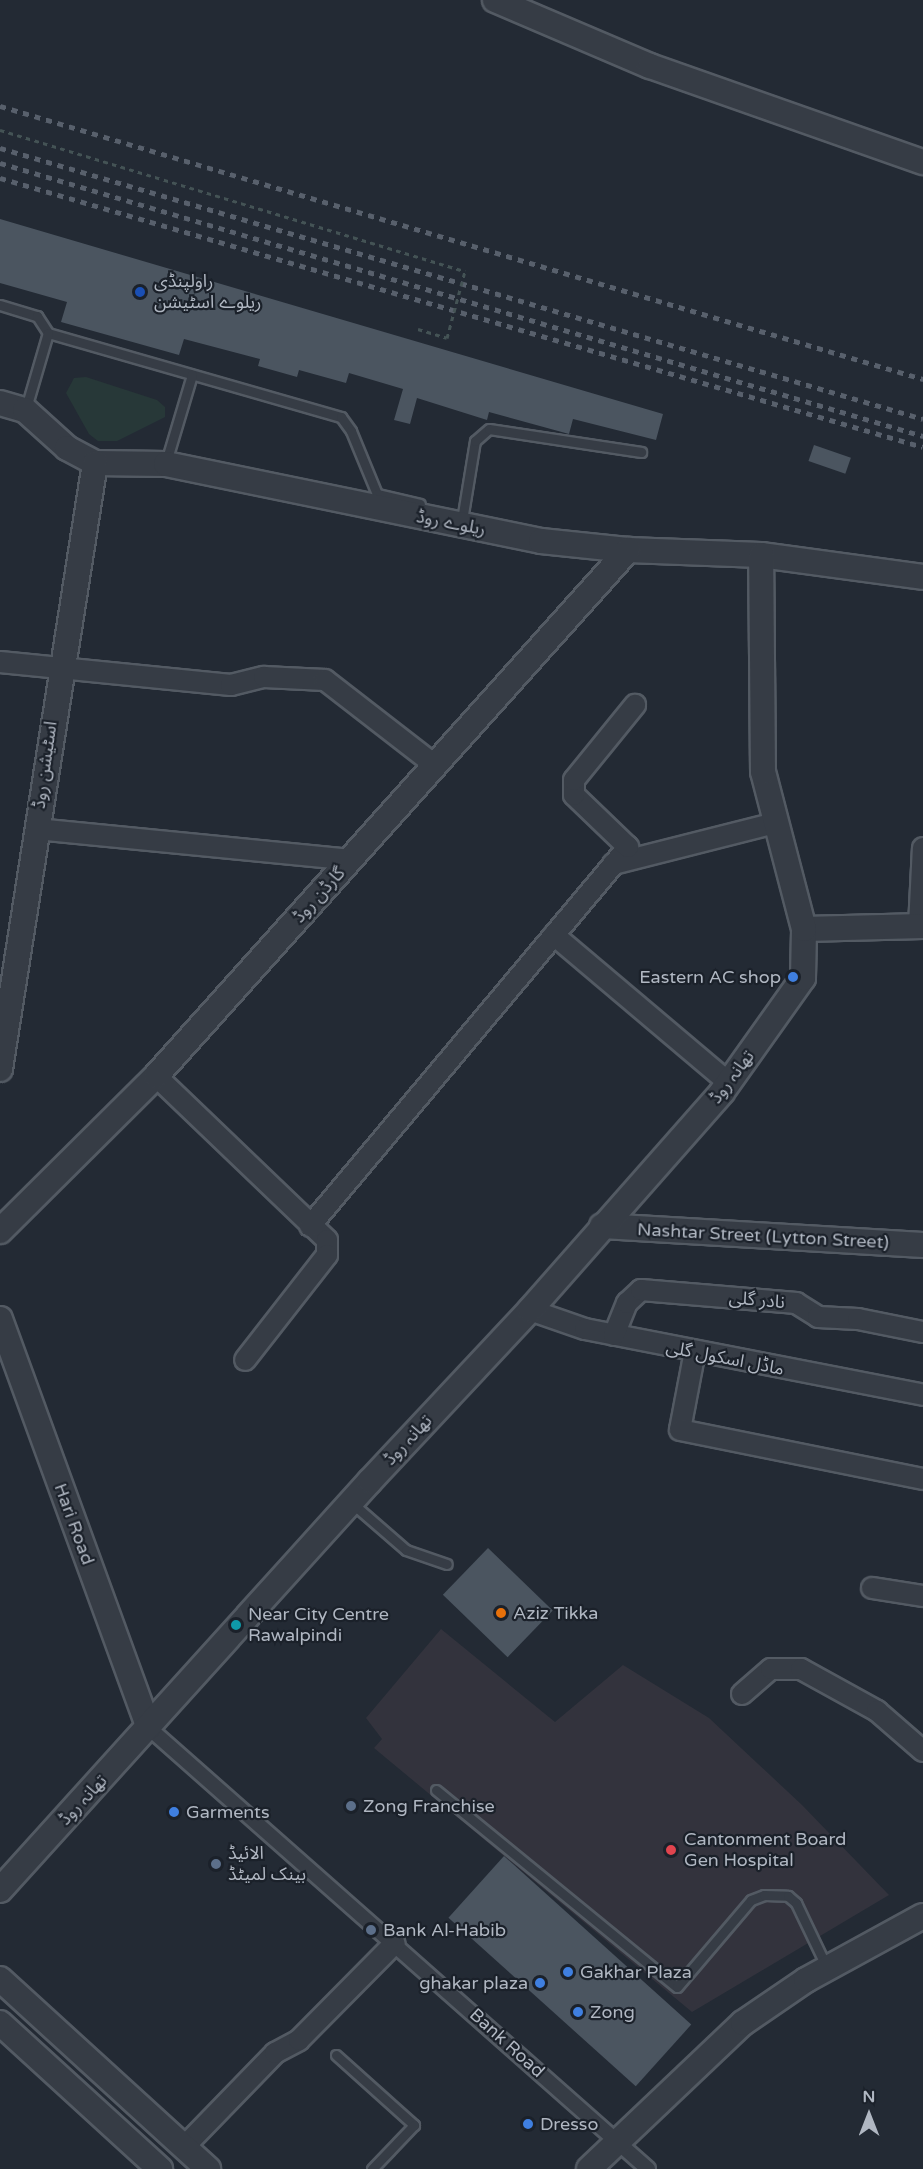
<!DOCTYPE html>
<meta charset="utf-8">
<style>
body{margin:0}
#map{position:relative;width:923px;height:2169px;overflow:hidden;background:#232a34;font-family:"Varela Round","Noto Sans Arabic",sans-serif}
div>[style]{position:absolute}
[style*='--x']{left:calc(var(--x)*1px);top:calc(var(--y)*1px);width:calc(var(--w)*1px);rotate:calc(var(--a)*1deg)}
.medical>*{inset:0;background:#33333d}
.green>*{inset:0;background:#273838}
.building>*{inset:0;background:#4b5560;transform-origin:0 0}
.path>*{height:3px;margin-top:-1.5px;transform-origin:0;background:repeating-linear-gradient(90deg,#445355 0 4.5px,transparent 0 9px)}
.roads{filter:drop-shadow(2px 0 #535a63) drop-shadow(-2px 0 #535a63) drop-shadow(0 2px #535a63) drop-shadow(0 -2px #535a63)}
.service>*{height:9px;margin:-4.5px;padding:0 4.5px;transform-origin:4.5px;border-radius:4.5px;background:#363c45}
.pedestrian>*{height:14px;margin:-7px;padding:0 7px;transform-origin:7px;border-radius:7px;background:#363c45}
.minor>*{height:20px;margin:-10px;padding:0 10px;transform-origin:10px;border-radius:10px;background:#363c45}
.tertiary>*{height:24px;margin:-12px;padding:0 12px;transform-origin:12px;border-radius:12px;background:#363c45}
.rail>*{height:4.5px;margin-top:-2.25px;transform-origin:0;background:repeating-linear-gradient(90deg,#58606c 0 6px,transparent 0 12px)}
.path-bridge>*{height:3px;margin-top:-1.5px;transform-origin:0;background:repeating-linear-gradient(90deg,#445355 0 4.5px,transparent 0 9px)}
.dots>*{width:16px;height:16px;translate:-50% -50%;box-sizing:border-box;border:3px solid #1b212a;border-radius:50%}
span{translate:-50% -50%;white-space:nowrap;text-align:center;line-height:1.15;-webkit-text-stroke:4.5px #1b212a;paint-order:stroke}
.poi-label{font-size:18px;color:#b0b7c2}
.left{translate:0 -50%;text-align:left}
.right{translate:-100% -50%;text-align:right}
.street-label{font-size:18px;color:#b0b7c2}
.north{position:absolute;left:839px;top:2085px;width:60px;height:60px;-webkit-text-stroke:4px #1b212a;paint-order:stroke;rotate:0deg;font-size:16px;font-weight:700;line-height:24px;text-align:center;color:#b0b7c2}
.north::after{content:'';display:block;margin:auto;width:21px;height:27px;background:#b0b7c2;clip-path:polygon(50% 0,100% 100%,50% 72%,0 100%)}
</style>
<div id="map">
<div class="medical">
<div style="clip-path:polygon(441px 1629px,555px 1722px,623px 1665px,709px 1718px,802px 1805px,889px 1895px,692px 2012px,374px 1748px,382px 1739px,366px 1718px)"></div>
</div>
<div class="green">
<div style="clip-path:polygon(86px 377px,157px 400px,165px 407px,165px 417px,117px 441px,98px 441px,89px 434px,66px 393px,74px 378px)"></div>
</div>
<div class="building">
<div style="clip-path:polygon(0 219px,663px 414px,656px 440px,573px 419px,569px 434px,489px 412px,487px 420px,417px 398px,410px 424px,394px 420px,403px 389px,349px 373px,346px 383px,299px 370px,297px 377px,258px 366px,260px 359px,184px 339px,179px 355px,61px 322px,67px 302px,0 283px)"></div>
<div style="left:814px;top:445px;width:39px;height:17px;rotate:19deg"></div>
<div style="left:488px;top:1548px;width:90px;height:65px;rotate:44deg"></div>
<div style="left:504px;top:1856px;width:252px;height:83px;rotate:42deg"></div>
</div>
<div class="path">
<div style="--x:0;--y:130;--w:486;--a:16.9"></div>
<div style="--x:418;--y:329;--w:30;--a:17"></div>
</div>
<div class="roads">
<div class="service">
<div style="--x:0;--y:305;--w:39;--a:17"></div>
<div style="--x:37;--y:316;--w:20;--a:57"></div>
<div style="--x:48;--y:333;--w:305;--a:16"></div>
<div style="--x:341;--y:417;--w:17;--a:54"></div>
<div style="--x:351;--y:431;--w:68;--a:67.6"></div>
<div style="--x:377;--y:494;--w:44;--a:13.1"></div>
<div style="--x:26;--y:408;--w:78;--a:-73.7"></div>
<div style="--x:166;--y:462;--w:91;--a:-73.4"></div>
<div style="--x:463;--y:514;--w:74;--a:-80.7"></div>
<div style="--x:475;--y:441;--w:18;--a:-41"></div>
<div style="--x:489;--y:429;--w:154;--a:8.6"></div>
<div style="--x:353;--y:1504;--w:70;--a:41"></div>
<div style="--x:406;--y:1550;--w:43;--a:18.9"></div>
<div style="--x:436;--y:1790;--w:311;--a:39.3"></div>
<div style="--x:677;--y:1987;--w:114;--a:-49.6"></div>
<div style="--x:751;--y:1900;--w:14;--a:-21"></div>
<div style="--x:764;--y:1895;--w:24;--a:2"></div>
<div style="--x:788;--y:1896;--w:11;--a:41"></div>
<div style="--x:796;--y:1903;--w:70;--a:64.5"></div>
<div style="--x:336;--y:2055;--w:105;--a:41.9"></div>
<div style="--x:414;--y:2125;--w:61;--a:133.7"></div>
</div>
<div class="pedestrian">
<div style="--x:149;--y:1728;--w:666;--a:41.47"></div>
</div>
<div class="minor">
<div style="--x:0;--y:662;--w:232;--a:5.7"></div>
<div style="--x:231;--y:685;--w:34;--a:-14"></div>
<div style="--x:264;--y:677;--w:61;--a:2.8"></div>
<div style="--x:325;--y:680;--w:140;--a:37.8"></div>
<div style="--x:36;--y:829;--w:317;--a:5.6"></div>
<div style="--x:613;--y:864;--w:167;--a:-14.2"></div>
<div style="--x:919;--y:926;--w:78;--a:-87.1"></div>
<div style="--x:554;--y:935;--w:229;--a:40.2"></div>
<div style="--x:156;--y:1076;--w:237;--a:43.8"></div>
<div style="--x:327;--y:1240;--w:15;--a:90"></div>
<div style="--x:327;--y:1255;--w:133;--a:128"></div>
<div style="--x:310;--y:1226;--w:495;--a:-50"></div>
<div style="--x:628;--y:847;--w:75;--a:-136.1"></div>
<div style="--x:574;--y:795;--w:15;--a:-90"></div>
<div style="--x:574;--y:780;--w:97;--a:-50.9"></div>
<div style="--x:530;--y:1310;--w:58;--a:19.1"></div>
<div style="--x:585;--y:1329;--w:344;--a:11"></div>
<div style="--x:614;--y:1335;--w:35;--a:-68"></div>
<div style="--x:627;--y:1303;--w:19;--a:-43"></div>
<div style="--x:641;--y:1290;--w:156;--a:4.8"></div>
<div style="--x:796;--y:1303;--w:26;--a:32"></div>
<div style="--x:818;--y:1317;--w:40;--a:2.9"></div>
<div style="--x:858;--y:1319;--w:66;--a:11.3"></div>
<div style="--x:695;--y:1351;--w:80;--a:100.8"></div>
<div style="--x:680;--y:1430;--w:248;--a:11.4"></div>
<div style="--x:872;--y:1588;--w:52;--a:8.9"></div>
<div style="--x:742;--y:1694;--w:38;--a:-41"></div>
<div style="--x:771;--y:1669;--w:30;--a:0"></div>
<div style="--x:801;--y:1669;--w:87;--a:28.9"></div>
<div style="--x:877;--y:1711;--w:61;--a:41"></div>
<div style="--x:184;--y:2147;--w:131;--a:-45.9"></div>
<div style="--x:275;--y:2053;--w:27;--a:-28"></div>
<div style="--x:299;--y:2040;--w:136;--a:-45.3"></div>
</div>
<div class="tertiary">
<div style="--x:495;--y:0;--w:168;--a:23.1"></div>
<div style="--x:650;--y:66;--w:289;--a:19.4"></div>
<div style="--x:0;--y:403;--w:26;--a:16"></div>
<div style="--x:25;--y:410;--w:57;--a:42.1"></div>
<div style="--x:67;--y:448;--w:32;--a:28"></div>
<div style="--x:95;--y:463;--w:71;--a:0.8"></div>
<div style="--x:166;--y:464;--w:383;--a:11.6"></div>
<div style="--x:541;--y:541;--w:87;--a:5.9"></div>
<div style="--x:628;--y:550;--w:133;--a:2.2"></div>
<div style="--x:761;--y:555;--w:163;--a:7.7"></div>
<div style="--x:804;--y:929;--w:119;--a:-1.4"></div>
<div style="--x:0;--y:1069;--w:613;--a:-81.09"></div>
<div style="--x:602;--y:1226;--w:322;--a:3.4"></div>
<div style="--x:0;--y:1231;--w:220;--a:-44.8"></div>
<div style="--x:156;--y:1076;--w:707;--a:-48.1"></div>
<div style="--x:0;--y:1319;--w:435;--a:70"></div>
<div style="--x:0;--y:1890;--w:552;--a:-47.87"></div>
<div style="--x:370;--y:1481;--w:234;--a:-46.9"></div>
<div style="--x:530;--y:1310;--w:290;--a:-48.6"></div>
<div style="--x:722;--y:1092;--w:140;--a:-54.6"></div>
<div style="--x:803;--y:978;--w:49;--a:-88.8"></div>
<div style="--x:804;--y:929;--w:162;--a:-104.6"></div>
<div style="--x:763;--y:772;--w:217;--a:-90.5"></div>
<div style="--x:0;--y:1979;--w:282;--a:42.4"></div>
<div style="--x:0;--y:2023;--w:217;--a:42.4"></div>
<div style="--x:589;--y:2169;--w:212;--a:-43.5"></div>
<div style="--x:743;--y:2023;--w:76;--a:-34.3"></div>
<div style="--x:806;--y:1980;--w:133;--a:-28.7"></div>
</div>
</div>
<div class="rail">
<div style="--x:0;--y:106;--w:963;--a:16.48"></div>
<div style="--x:0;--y:148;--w:962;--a:16.36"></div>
<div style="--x:0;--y:163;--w:963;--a:16.48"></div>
<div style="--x:0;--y:178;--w:961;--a:16.25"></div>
</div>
<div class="path-bridge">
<div style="--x:447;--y:338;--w:69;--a:-75"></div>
</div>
<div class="dots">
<div style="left:140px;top:292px;background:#1a4fb4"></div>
<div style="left:793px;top:977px;background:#3f7fe0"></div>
<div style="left:501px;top:1613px;background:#e8710a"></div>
<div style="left:236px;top:1625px;background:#0f9aa8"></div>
<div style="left:351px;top:1806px;background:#5c6f8a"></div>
<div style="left:174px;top:1812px;background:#3f7fe0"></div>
<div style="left:671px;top:1850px;background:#e0444e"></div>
<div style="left:216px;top:1864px;background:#5c6f8a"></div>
<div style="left:371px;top:1930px;background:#5c6f8a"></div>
<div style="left:568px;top:1972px;background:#3f7fe0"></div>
<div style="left:540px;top:1983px;background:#3f7fe0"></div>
<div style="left:578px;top:2012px;background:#3f7fe0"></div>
<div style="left:528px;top:2124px;background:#3f7fe0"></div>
</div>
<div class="poi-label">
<span class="left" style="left:154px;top:292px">راولپنڈی<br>ریلوے اسٹیشن</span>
<span class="right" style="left:781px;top:977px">Eastern AC shop</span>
<span class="left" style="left:513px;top:1613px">Aziz Tikka</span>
<span class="left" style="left:248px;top:1625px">Near City Centre<br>Rawalpindi</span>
<span class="left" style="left:363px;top:1806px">Zong Franchise</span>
<span class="left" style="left:186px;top:1812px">Garments</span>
<span class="left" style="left:684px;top:1850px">Cantonment Board<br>Gen Hospital</span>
<span class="left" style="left:228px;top:1864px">الائیڈ<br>بینک لمیٹڈ</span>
<span class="left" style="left:383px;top:1930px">Bank Al-Habib</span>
<span class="left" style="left:580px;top:1972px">Gakhar Plaza</span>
<span class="right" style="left:528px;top:1983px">ghakar plaza</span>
<span class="left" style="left:590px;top:2012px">Zong</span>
<span class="left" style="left:540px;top:2124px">Dresso</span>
</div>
<div class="street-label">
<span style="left:451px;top:523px;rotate:11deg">ریلوے روڈ</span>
<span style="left:45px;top:765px;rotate:-82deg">اسٹیشن روڈ</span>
<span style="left:319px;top:895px;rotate:-48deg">گارڈن روڈ</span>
<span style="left:732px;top:1077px;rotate:-53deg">تھانہ روڈ</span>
<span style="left:763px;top:1236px;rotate:3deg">Nashtar Street (Lytton Street)</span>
<span style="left:757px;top:1300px;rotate:5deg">نادر گلی</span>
<span style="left:725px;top:1358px;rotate:11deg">ماڈل اسکول گلی</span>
<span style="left:408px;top:1440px;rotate:-47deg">تھانہ روڈ</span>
<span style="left:74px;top:1524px;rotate:70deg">Hari Road</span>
<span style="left:83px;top:1800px;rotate:-47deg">تھانہ روڈ</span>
<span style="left:507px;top:2043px;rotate:42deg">Bank Road</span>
</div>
<div class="north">N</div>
</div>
